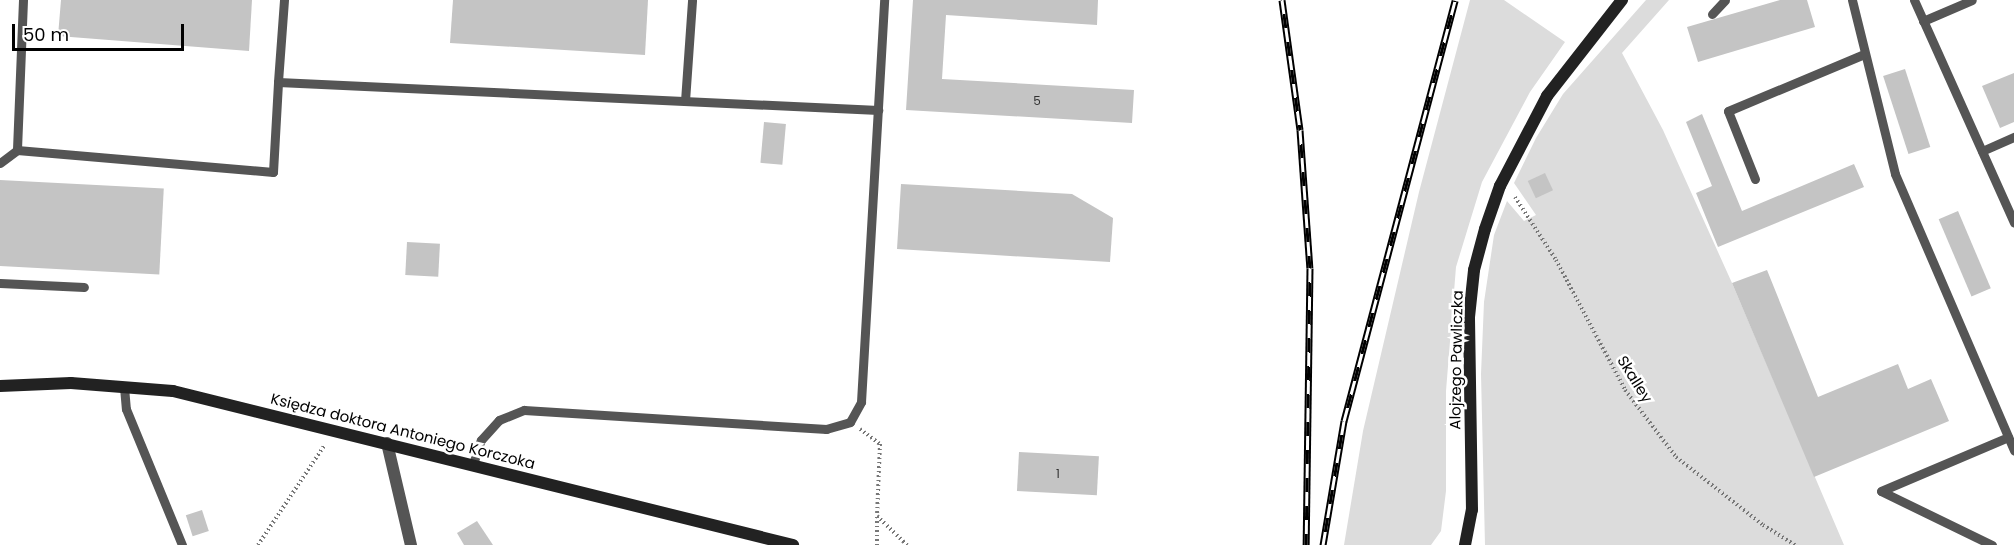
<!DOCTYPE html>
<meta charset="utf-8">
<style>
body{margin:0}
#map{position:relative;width:2014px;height:545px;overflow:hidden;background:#fff;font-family:Poppins,sans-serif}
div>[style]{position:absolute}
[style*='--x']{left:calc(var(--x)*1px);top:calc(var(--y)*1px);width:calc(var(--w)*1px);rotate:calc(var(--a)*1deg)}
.green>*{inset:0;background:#dcdcdc}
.building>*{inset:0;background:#c4c4c4;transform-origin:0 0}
.path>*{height:4px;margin-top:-2px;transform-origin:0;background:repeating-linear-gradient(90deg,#777 0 1.5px,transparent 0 4.5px)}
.lane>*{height:9px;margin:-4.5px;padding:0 4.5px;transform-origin:4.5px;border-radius:4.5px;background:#555}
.street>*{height:12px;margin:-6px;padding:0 6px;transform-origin:6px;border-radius:6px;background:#555}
.secondary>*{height:12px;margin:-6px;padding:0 6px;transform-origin:6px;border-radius:6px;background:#222}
.rail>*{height:7px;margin-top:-3.5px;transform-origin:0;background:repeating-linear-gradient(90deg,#fff 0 14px,#000 0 28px);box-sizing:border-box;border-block:2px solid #000}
span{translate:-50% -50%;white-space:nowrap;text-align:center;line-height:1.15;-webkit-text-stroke:5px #fff;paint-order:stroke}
.number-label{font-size:12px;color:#313131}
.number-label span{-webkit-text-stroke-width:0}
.street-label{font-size:15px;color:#000}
.scale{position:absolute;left:12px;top:24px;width:172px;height:27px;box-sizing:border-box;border:3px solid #000;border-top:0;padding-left:8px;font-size:18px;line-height:21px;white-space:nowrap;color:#000;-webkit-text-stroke:4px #fff;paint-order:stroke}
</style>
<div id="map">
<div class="green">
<div style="clip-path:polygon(1470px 0,1504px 0,1565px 42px,1530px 92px,1482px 182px,1456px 267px,1446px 391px,1446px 491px,1441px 531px,1431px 545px,1344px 545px,1363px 431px,1419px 192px)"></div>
<div style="clip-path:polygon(1646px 0,1669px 0,1622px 53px,1663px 130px,1732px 283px,1844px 545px,1485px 545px,1481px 374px,1484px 302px,1494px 235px,1507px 201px,1524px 221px,1536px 215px,1514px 183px,1536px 138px,1563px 94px)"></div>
</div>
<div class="building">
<div style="clip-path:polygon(61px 0,252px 0,249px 51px,58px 36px)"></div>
<div style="clip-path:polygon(453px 0,648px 0,645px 55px,450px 43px)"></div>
<div style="clip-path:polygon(913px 0,1098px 0,1097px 25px,946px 15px,942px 79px,1134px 90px,1132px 123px,906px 110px)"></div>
<div style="clip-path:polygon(1780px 0,1807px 0,1815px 27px,1698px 62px,1687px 27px)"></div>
<div style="left:1905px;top:69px;width:82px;height:23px;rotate:72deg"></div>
<div style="clip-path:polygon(2014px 73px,2014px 122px,2000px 128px,1982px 86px)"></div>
<div style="clip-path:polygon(1702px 114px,1742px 211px,1854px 164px,1864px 187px,1718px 247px,1696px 193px,1712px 186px,1686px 122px)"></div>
<div style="left:764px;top:122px;width:22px;height:41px;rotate:5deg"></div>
<div style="left:1545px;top:173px;width:19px;height:19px;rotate:65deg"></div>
<div style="left:0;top:180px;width:164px;height:86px;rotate:3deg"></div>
<div style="clip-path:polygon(901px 184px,1072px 194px,1113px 218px,1110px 262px,897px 249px)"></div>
<div style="left:1958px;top:211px;width:84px;height:21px;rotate:67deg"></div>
<div style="left:407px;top:242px;width:33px;height:33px;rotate:3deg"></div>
<div style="clip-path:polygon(1767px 270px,1818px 397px,1898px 364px,1908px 389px,1931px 379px,1949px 421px,1814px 477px,1732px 283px)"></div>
<div style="left:1019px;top:452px;width:80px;height:39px;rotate:3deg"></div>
<div style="left:202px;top:510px;width:22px;height:17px;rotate:72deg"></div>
<div style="clip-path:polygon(477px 521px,493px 545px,464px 545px,457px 533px)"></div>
</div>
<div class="path">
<div style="--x:1515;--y:197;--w:75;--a:56.9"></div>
<div style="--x:1556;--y:260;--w:147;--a:62"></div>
<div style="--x:1625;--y:390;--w:84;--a:52.7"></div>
<div style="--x:1676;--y:457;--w:110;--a:38"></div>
<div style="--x:1763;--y:525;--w:38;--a:32"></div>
<div style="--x:860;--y:429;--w:25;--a:37"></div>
<div style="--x:880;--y:444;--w:72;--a:92.4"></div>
<div style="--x:258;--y:545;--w:119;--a:-56.3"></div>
<div style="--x:877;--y:545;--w:29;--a:-90"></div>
<div style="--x:877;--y:516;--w:42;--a:44"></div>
</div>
<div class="lane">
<div style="--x:23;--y:0;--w:150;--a:92.3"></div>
<div style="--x:17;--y:150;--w:257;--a:4.9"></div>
<div style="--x:273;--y:172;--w:90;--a:-86.8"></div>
<div style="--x:284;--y:0;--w:82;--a:94.2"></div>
<div style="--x:278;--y:82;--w:601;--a:2.67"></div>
<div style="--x:1852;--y:0;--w:179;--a:76.1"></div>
<div style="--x:1895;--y:174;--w:301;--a:66.7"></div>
<div style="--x:1914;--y:0;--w:244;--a:65.8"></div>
<div style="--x:1712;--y:14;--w:19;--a:-47"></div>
<div style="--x:1923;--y:21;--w:53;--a:-23.2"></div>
<div style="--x:685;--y:101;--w:101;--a:-86"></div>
<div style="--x:1982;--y:151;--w:35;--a:-24"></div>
<div style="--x:0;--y:163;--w:21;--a:-37"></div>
<div style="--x:1755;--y:179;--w:73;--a:-111.7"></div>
<div style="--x:1728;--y:111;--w:147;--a:-22.7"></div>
<div style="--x:0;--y:283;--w:84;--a:2.7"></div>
<div style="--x:124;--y:387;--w:22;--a:85"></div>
<div style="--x:126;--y:409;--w:147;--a:67.6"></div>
<div style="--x:473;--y:464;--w:25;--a:-72"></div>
<div style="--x:481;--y:440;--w:27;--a:-48"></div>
<div style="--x:499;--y:420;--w:27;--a:-22"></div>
<div style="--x:524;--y:410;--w:303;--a:3.6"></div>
<div style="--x:826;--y:429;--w:25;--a:-16"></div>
<div style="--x:850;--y:422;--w:23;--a:-61"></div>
<div style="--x:861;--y:402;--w:403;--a:-86.7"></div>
<div style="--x:1992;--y:545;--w:123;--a:-154.1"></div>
<div style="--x:1881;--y:491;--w:138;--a:-23"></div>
</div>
<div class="street">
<div style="--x:387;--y:443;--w:105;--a:76.8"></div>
</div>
<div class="secondary">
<div style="--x:0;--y:386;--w:71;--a:-2.4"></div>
<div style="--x:71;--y:383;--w:102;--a:4.5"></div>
<div style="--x:173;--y:391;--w:639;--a:13.95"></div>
<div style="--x:1465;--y:545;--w:36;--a:-79"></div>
<div style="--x:1472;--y:510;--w:193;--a:-90.9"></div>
<div style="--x:1469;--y:317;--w:47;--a:-83.9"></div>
<div style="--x:1474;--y:270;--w:42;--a:-75"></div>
<div style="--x:1485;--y:229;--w:46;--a:-70.8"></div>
<div style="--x:1500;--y:186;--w:102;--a:-62.4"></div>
<div style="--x:1547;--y:96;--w:122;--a:-52"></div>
</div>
<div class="rail">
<div style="--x:1282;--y:0;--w:131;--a:82.1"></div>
<div style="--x:1300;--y:130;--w:138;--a:85.9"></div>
<div style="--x:1310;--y:268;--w:277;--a:90.8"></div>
<div style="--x:1323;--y:545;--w:126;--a:-80.4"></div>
<div style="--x:1344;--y:421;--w:435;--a:-75.2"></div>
</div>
<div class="number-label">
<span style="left:1037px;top:101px">5</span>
<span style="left:1058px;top:474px">1</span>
</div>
<div class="street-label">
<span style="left:1456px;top:360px;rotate:-89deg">Alojzego Pawliczka</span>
<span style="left:1635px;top:379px;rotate:58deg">Skalley</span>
<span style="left:403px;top:431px;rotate:14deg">Księdza doktora Antoniego Korczoka</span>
</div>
<div class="scale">50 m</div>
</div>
